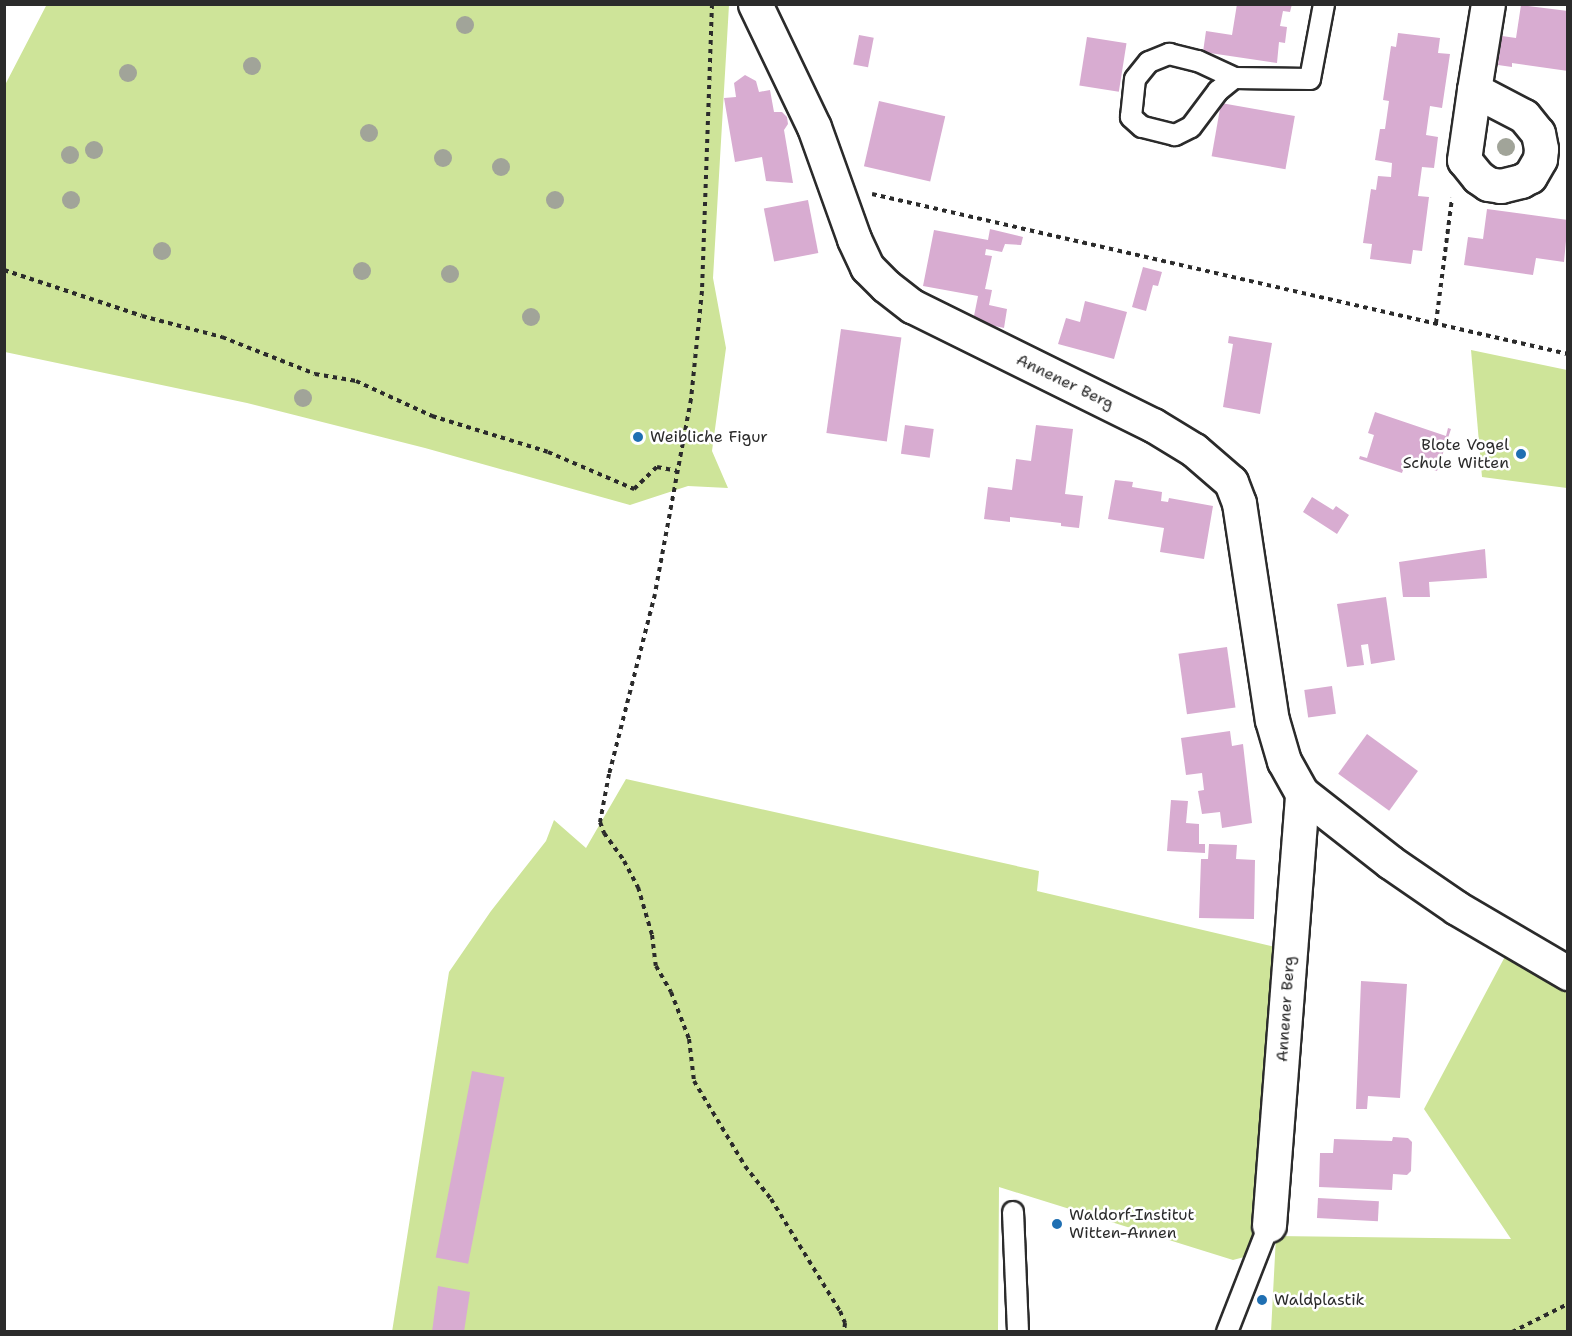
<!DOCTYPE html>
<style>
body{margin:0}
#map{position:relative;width:1572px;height:1336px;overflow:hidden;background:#fff;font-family:"Shantell Sans",sans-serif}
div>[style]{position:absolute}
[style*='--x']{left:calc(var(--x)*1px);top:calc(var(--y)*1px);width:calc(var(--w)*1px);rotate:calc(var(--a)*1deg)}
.green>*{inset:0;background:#cee499}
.building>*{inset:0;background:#d8acd1;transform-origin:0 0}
.path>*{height:4px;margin-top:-2px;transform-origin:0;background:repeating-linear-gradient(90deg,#2b2b2b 0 4.5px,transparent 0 9px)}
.roads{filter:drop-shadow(2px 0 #2b2b2b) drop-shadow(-2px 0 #2b2b2b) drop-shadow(0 2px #2b2b2b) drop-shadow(0 -2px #2b2b2b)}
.lane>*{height:20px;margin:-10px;padding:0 10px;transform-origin:10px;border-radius:10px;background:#fff}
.street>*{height:33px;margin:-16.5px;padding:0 16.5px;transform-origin:16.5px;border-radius:16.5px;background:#fff}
.trees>*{width:18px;height:18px;margin:-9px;border-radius:50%;background:#a1a499}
.dots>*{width:16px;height:16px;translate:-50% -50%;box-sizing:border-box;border:3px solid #fff;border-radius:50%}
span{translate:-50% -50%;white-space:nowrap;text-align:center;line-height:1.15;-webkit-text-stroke:5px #fff;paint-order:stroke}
.street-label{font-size:16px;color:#2b2b2b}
.poi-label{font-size:16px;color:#2b2b2b}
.left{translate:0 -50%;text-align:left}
.right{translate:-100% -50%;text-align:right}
.frame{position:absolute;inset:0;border:6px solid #2b2b2b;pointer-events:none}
</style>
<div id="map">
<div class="green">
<div style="clip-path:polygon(47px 4px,729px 5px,713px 278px,726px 348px,712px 451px,728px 488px,688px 486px,630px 505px,425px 448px,247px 403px,5px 352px,5px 85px)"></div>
<div style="clip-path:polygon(1471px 350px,1567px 370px,1567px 488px,1482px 477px)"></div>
<div style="clip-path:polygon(626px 779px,1039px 871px,1037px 891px,1275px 947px,1256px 1223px,1248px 1256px,1233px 1260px,999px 1187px,998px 1331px,392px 1332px,449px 972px,491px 911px,546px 841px,554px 820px,586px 848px)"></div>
<div style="clip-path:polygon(1509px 949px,1567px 983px,1567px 1331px,1271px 1332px,1276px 1236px,1511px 1239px,1424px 1109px)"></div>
</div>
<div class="building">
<div style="clip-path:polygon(1237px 4px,1292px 4px,1290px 12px,1283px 11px,1280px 26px,1287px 27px,1285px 43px,1279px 42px,1277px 63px,1203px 52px,1206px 31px,1232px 35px)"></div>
<div style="clip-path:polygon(1521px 5px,1568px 11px,1568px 71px,1512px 63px,1512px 67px,1498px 65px,1502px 36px,1516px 38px)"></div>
<div style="clip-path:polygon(1398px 33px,1440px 38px,1438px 53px,1450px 54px,1442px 108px,1430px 106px,1426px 135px,1438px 137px,1436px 153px,1434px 168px,1422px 167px,1418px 196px,1429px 197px,1422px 251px,1413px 250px,1411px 264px,1370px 259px,1372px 244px,1363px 243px,1371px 189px,1376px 190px,1378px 176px,1391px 177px,1392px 163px,1375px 160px,1380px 129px,1385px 129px,1389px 101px,1383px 100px,1391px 46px,1396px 47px)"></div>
<div style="left:859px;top:35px;width:15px;height:30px;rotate:11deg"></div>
<div style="left:1087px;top:37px;width:40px;height:49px;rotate:9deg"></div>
<div style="clip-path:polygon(745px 75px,756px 81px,759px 92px,770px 90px,774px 112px,782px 112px,787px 117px,788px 124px,784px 130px,793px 183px,766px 181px,762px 157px,735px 162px,724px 98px,736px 97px,734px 83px)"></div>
<div style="left:879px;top:101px;width:68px;height:67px;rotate:13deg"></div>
<div style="left:1221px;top:103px;width:75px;height:54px;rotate:10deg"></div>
<div style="left:808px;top:200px;width:54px;height:45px;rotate:79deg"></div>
<div style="clip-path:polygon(1487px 209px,1568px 220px,1564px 262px,1536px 258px,1533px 275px,1464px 265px,1468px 237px,1483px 239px)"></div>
<div style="clip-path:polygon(990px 229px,1023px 237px,1021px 245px,1005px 244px,1002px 252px,986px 249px,985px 255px,992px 256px,985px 289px,992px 290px,989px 305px,1007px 309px,1004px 328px,973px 321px,978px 296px,923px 286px,934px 230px,988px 240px)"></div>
<div style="clip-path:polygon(1143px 267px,1162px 272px,1158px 286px,1153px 285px,1146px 311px,1132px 307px)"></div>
<div style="clip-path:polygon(1085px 301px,1127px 312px,1114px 359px,1058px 344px,1066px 318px,1080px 322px)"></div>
<div style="left:841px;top:329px;width:61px;height:105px;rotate:8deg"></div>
<div style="clip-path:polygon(1229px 336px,1272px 343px,1260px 414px,1223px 407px,1233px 344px,1228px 343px)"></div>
<div style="clip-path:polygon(1375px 412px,1446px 436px,1448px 428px,1451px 429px,1437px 471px,1406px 461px,1402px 473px,1359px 459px,1360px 456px,1367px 458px,1374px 435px,1368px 433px)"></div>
<div style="left:905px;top:425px;width:29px;height:29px;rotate:8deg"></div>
<div style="clip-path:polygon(1036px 425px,1073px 429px,1065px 494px,1083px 496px,1079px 528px,1061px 526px,1061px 523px,1010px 517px,1010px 522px,984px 519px,988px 487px,1012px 490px,1016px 459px,1031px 461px)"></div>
<div style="clip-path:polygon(1115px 480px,1133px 482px,1132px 487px,1162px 492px,1161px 501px,1168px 502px,1169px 498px,1213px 506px,1204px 559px,1160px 552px,1164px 528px,1108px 519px)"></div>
<div style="clip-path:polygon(1312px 497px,1333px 510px,1336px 506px,1349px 515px,1337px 534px,1303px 512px)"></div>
<div style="clip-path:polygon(1485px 549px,1487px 578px,1429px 582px,1430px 597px,1403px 597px,1399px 562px)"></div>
<div style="clip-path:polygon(1386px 597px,1395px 660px,1371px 664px,1368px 644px,1361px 645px,1364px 665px,1347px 667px,1337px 604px)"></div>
<div style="left:1227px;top:647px;width:61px;height:49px;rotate:82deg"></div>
<div style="left:1332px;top:686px;width:28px;height:28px;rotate:82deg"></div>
<div style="clip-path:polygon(1230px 731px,1232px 746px,1243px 744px,1252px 823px,1222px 828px,1220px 812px,1202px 814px,1198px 791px,1204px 790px,1202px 773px,1186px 775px,1181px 738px)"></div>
<div style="left:1367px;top:734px;width:63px;height:49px;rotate:36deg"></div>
<div style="clip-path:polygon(1171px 800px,1188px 801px,1186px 823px,1199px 824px,1199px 844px,1205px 844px,1205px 853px,1167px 851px)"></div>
<div style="clip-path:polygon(1209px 844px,1237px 845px,1236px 859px,1255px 860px,1254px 919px,1199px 918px,1201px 859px,1208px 859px)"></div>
<div style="clip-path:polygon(1361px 981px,1407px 984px,1400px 1098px,1368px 1096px,1367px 1109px,1356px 1109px)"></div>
<div style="left:472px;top:1071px;width:33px;height:190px;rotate:11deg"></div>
<div style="clip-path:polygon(1393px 1137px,1408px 1138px,1412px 1142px,1411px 1171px,1407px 1175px,1393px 1174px,1392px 1190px,1319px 1187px,1320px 1153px,1333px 1153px,1334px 1139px,1392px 1141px)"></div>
<div style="left:1318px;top:1198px;width:61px;height:20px;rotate:3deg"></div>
<div style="clip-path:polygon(438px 1286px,470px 1292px,464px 1332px,432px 1332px)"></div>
</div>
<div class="path">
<div style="--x:712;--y:4;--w:287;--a:92"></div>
<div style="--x:702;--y:291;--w:109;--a:95.8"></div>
<div style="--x:691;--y:399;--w:198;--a:100.5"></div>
<div style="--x:655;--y:594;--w:186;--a:104.3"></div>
<div style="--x:609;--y:774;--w:49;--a:100.6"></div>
<div style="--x:600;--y:822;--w:12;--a:70"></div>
<div style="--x:604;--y:833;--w:34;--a:54"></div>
<div style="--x:624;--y:861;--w:30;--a:62"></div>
<div style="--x:638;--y:887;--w:50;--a:73.7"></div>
<div style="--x:652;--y:935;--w:31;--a:83"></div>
<div style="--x:656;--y:966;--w:30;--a:60"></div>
<div style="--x:671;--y:992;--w:50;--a:69"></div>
<div style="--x:689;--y:1039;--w:42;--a:83.2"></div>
<div style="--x:694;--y:1081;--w:99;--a:59"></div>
<div style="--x:745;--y:1166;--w:42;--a:51.8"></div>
<div style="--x:771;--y:1199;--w:132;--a:58.4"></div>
<div style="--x:840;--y:1311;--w:13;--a:67"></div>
<div style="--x:845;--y:1323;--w:9;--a:96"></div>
<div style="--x:872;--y:194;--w:714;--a:12.95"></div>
<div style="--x:4;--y:270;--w:145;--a:18.4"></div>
<div style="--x:142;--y:316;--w:83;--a:14.7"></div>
<div style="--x:222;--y:337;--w:100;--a:21.7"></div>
<div style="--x:315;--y:374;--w:42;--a:9.7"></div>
<div style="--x:356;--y:381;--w:84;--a:24.7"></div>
<div style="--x:432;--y:416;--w:121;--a:17.2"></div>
<div style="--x:548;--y:452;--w:94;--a:23.3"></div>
<div style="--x:634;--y:489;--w:32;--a:-44"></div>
<div style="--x:657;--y:467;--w:20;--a:11"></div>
<div style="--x:1436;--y:323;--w:126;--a:-82.7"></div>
<div style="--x:1512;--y:1332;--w:63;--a:-26.6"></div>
</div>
<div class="roads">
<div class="lane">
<div style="--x:1234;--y:78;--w:21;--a:141"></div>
<div style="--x:1218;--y:91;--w:45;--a:126.9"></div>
<div style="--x:1191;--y:127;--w:18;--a:153"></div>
<div style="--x:1175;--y:135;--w:34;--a:-166"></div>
<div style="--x:1142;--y:127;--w:15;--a:-138"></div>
<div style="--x:1131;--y:117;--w:38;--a:-84"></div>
<div style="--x:1135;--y:79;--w:22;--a:-51"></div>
<div style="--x:1149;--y:62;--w:22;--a:-22"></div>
<div style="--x:1169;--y:54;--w:30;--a:14"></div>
<div style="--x:1198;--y:61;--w:40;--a:25"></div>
<div style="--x:1234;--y:78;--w:76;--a:0.8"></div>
<div style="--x:1310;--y:79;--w:76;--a:-79.4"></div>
<div style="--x:1013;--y:1212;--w:120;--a:87.6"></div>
<div style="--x:1227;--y:1332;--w:115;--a:-68.6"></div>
</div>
<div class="street">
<div style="--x:755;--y:4;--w:136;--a:64.4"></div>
<div style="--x:814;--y:127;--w:119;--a:70.3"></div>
<div style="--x:854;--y:239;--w:31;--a:65"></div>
<div style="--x:867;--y:267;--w:27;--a:45"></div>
<div style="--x:886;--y:286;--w:33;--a:38"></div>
<div style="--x:912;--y:306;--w:269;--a:26.3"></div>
<div style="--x:1153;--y:425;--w:48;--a:31.4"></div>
<div style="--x:1194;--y:450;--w:49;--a:40.9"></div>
<div style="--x:1231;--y:482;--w:22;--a:69"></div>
<div style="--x:1239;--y:503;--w:219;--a:81.4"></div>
<div style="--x:1272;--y:720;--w:43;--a:73.7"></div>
<div style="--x:1284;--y:761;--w:37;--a:61"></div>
<div style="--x:1302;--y:793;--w:112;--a:38.1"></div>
<div style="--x:1390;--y:862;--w:81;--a:34.5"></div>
<div style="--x:1457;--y:908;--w:129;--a:30.4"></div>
<div style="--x:1474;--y:90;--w:56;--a:27.5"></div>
<div style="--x:1524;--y:116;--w:22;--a:51"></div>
<div style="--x:1538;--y:133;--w:16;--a:79"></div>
<div style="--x:1541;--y:149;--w:10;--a:96"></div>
<div style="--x:1540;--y:159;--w:20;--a:120"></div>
<div style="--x:1530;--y:176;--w:10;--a:151"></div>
<div style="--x:1521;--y:181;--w:21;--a:166"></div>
<div style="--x:1501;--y:186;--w:13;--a:-171"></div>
<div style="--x:1488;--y:184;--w:12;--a:-145"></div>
<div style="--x:1478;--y:177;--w:22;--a:-129"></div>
<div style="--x:1464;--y:160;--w:71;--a:-81.9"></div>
<div style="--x:1474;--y:90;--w:87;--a:-80.8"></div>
<div style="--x:1269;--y:1225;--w:433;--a:-85.6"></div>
</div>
</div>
<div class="trees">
<div style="left:465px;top:25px"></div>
<div style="left:252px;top:66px"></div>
<div style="left:128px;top:73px"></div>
<div style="left:369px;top:133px"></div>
<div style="left:1506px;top:147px"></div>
<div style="left:94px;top:150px"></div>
<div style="left:70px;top:155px"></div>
<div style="left:443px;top:158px"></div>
<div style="left:501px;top:167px"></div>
<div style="left:71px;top:200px"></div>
<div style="left:555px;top:200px"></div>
<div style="left:162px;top:251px"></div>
<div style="left:362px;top:271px"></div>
<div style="left:450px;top:274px"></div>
<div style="left:531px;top:317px"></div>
<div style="left:303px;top:398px"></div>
</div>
<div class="dots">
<div style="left:638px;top:437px;background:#1f6fb2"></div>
<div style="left:1521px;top:454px;background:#1f6fb2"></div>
<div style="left:1057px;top:1224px;background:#1f6fb2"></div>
<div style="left:1262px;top:1300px;background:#1f6fb2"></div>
</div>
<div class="street-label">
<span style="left:1065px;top:382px;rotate:26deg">Annener Berg</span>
<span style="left:1286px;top:1009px;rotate:-86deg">Annener Berg</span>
</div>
<div class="poi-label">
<span class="left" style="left:650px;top:437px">Weibliche Figur</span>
<span class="right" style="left:1509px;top:454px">Blote Vogel<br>Schule Witten</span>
<span class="left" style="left:1069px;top:1224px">Waldorf-Institut<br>Witten-Annen</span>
<span class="left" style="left:1274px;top:1300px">Waldplastik</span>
</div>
<div class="frame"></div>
</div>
